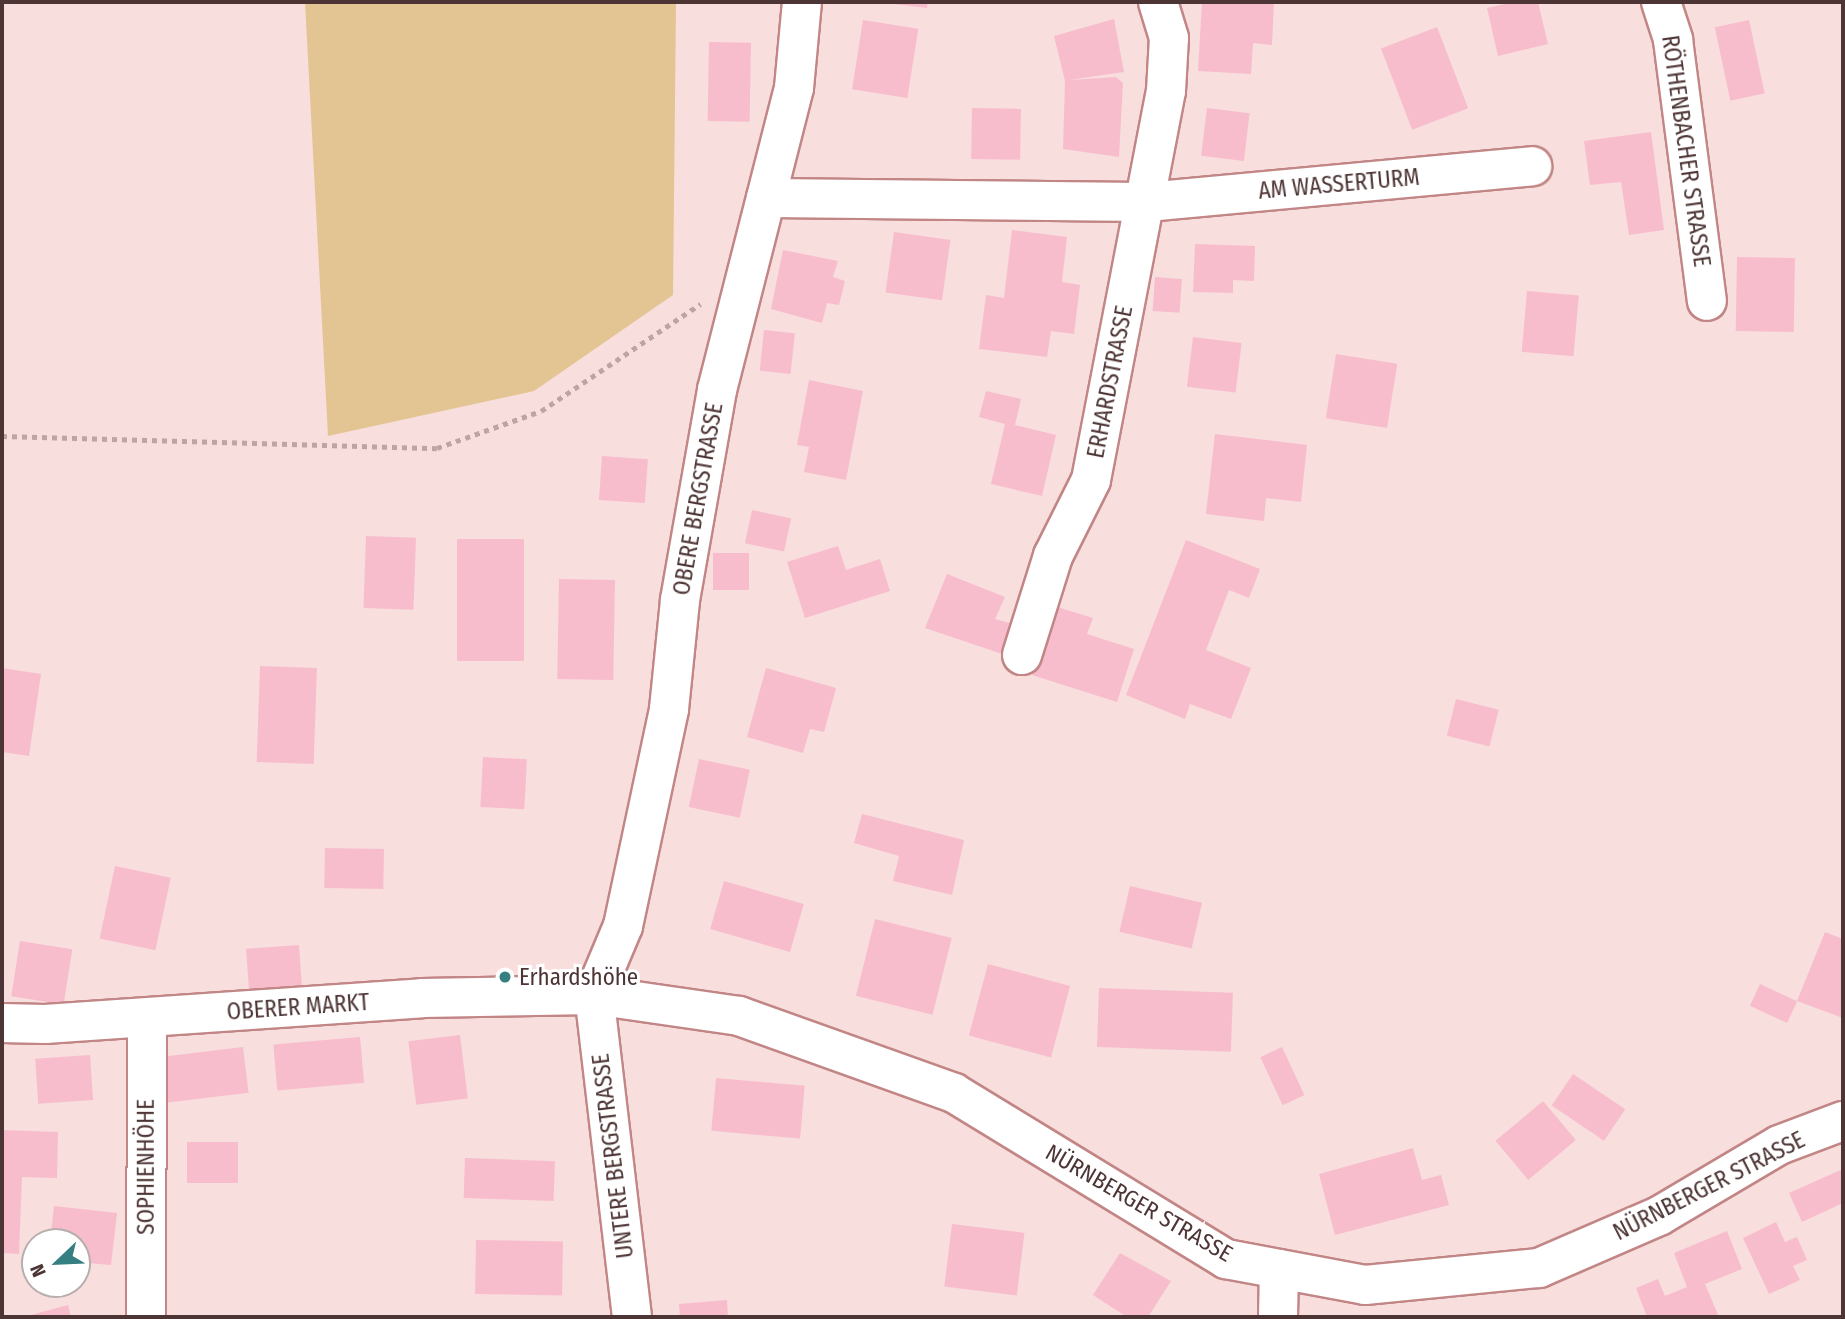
<!DOCTYPE html>
<meta charset="utf-8">
<style>
body{margin:0}
#map{position:relative;width:1845px;height:1319px;overflow:hidden;background:#f8dedd;font-family:"Fira Sans Condensed",sans-serif}
div>[style]{position:absolute}
[style*='--x']{left:calc(var(--x)*1px);top:calc(var(--y)*1px);width:calc(var(--w)*1px);rotate:calc(var(--a)*1deg)}
.green>*{inset:0;background:#e3c593}
.building>*{inset:0;background:#f8bdcd;transform-origin:0 0}
.path>*{height:4.5px;margin-top:-2.25px;transform-origin:0;background:repeating-linear-gradient(90deg,#bea4a3 0 5px,transparent 0 10px)}
.roads{filter:drop-shadow(2px 0 #c18685) drop-shadow(-2px 0 #c18685) drop-shadow(0 2px #c18685) drop-shadow(0 -2px #c18685)}
.minor>*{height:38px;margin:-19px;padding:0 19px;transform-origin:19px;border-radius:19px;background:#fff}
.dots>*{width:19px;height:19px;translate:-50% -50%;box-sizing:border-box;border:4px solid #fff;border-radius:50%}
span{translate:-50% -50%;white-space:nowrap;text-align:center;line-height:1.15;-webkit-text-stroke:6px #fff;paint-order:stroke}
.street-label{font-size:23px;color:#4e3535}
.poi-label{font-size:23px;color:#4e3535}
.left{translate:0 -50%;text-align:left}
.frame{position:absolute;inset:0;border:4px solid #4e3535;pointer-events:none}
.north{position:absolute;left:21px;top:1228px;width:70px;height:70px;box-sizing:border-box;background:#fff;border:2px solid #b8aeae;border-radius:50%;rotate:247deg;font-size:19px;font-weight:700;line-height:28px;text-align:center;color:#4e3535}
.north::after{content:'';display:block;margin:auto;width:24px;height:32px;background:#357e82;clip-path:polygon(50% 0,100% 100%,50% 72%,0 100%)}
</style>
<div id="map">
<div class="green">
<div style="clip-path:polygon(305px 2px,676px 2px,673px 295px,534px 391px,328px 436px)"></div>
</div>
<div class="building">
<div style="clip-path:polygon(877px 2px,928px 2px,927px 8px)"></div>
<div style="clip-path:polygon(1202px 2px,1274px 2px,1272px 45px,1253px 43px,1251px 74px,1198px 71px)"></div>
<div style="clip-path:polygon(1514px 2px,1538px 2px,1548px 44px,1498px 56px,1487px 8px)"></div>
<div style="clip-path:polygon(1114px 19px,1124px 72px,1069px 80px,1116px 77px,1123px 83px,1119px 157px,1063px 149px,1065px 81px,1054px 36px)"></div>
<div style="left:863px;top:20px;width:56px;height:70px;rotate:9deg"></div>
<div style="left:1749px;top:20px;width:75px;height:35px;rotate:78deg"></div>
<div style="left:1437px;top:27px;width:87px;height:60px;rotate:69deg"></div>
<div style="left:709px;top:42px;width:42px;height:79px;rotate:1deg"></div>
<div style="left:972px;top:108px;width:49px;height:51px;rotate:1deg"></div>
<div style="left:1207px;top:108px;width:43px;height:48px;rotate:7deg"></div>
<div style="clip-path:polygon(1651px 132px,1664px 230px,1629px 235px,1621px 182px,1590px 185px,1584px 141px)"></div>
<div style="clip-path:polygon(1012px 230px,1067px 237px,1062px 282px,1080px 285px,1074px 334px,1051px 331px,1047px 357px,979px 349px,986px 295px,1004px 298px)"></div>
<div style="left:894px;top:232px;width:57px;height:61px;rotate:8deg"></div>
<div style="clip-path:polygon(1195px 244px,1255px 246px,1254px 281px,1233px 280px,1233px 293px,1193px 292px)"></div>
<div style="clip-path:polygon(783px 250px,838px 261px,833px 277px,845px 281px,839px 305px,827px 303px,822px 323px,771px 309px)"></div>
<div style="left:1737px;top:257px;width:58px;height:74px;rotate:1deg"></div>
<div style="left:1155px;top:277px;width:27px;height:34px;rotate:4deg"></div>
<div style="left:1527px;top:291px;width:52px;height:61px;rotate:5deg"></div>
<div style="left:764px;top:330px;width:31px;height:41px;rotate:6deg"></div>
<div style="left:1193px;top:337px;width:49px;height:50px;rotate:7deg"></div>
<div style="left:1336px;top:354px;width:62px;height:65px;rotate:9deg"></div>
<div style="clip-path:polygon(809px 380px,863px 391px,846px 480px,804px 472px,809px 447px,797px 445px)"></div>
<div style="clip-path:polygon(986px 391px,1021px 399px,1015px 425px,1056px 435px,1042px 496px,991px 484px,1005px 424px,979px 417px)"></div>
<div style="clip-path:polygon(1215px 434px,1307px 445px,1301px 502px,1266px 498px,1264px 521px,1206px 514px)"></div>
<div style="left:602px;top:456px;width:46px;height:44px;rotate:4deg"></div>
<div style="left:752px;top:510px;width:40px;height:34px;rotate:12deg"></div>
<div style="left:366px;top:536px;width:50px;height:72px;rotate:2deg"></div>
<div style="left:457px;top:539px;width:67px;height:122px"></div>
<div style="clip-path:polygon(1186px 540px,1260px 569px,1249px 598px,1229px 590px,1206px 650px,1251px 668px,1231px 719px,1190px 704px,1185px 719px,1126px 695px)"></div>
<div style="clip-path:polygon(838px 546px,846px 570px,880px 559px,890px 591px,805px 618px,787px 562px)"></div>
<div style="left:713px;top:553px;width:36px;height:37px"></div>
<div style="clip-path:polygon(947px 574px,1005px 597px,995px 619px,1021px 626px,1011px 657px,925px 628px)"></div>
<div style="left:559px;top:579px;width:56px;height:100px;rotate:1deg"></div>
<div style="clip-path:polygon(1054px 606px,1093px 618px,1087px 634px,1134px 649px,1117px 702px,1032px 675px)"></div>
<div style="left:260px;top:666px;width:57px;height:96px;rotate:2deg"></div>
<div style="clip-path:polygon(2px 668px,41px 674px,29px 756px,2px 752px)"></div>
<div style="clip-path:polygon(766px 668px,836px 688px,824px 732px,810px 729px,803px 753px,747px 737px)"></div>
<div style="left:1456px;top:699px;width:44px;height:38px;rotate:14deg"></div>
<div style="left:483px;top:757px;width:44px;height:50px;rotate:3deg"></div>
<div style="left:699px;top:759px;width:52px;height:49px;rotate:12deg"></div>
<div style="clip-path:polygon(862px 814px,964px 840px,952px 895px,893px 881px,899px 856px,854px 843px)"></div>
<div style="left:325px;top:848px;width:59px;height:40px;rotate:1deg"></div>
<div style="left:115px;top:866px;width:57px;height:74px;rotate:12deg"></div>
<div style="left:724px;top:881px;width:83px;height:50px;rotate:16deg"></div>
<div style="left:1130px;top:886px;width:74px;height:47px;rotate:13deg"></div>
<div style="left:875px;top:919px;width:79px;height:79px;rotate:14deg"></div>
<div style="clip-path:polygon(1825px 932px,1843px 939px,1843px 1018px,1797px 1001px)"></div>
<div style="left:20px;top:941px;width:53px;height:56px;rotate:9deg"></div>
<div style="left:299px;top:945px;width:43px;height:53px;rotate:86deg"></div>
<div style="left:988px;top:964px;width:85px;height:74px;rotate:15deg"></div>
<div style="left:1760px;top:984px;width:41px;height:24px;rotate:25deg"></div>
<div style="left:1099px;top:988px;width:134px;height:59px;rotate:2deg"></div>
<div style="left:460px;top:1035px;width:64px;height:52px;rotate:83deg"></div>
<div style="left:360px;top:1037px;width:46px;height:87px;rotate:85deg"></div>
<div style="left:243px;top:1047px;width:46px;height:81px;rotate:83deg"></div>
<div style="left:1282px;top:1047px;width:53px;height:24px;rotate:65deg"></div>
<div style="left:90px;top:1055px;width:45px;height:55px;rotate:86deg"></div>
<div style="left:1573px;top:1074px;width:63px;height:38px;rotate:34deg"></div>
<div style="left:716px;top:1078px;width:89px;height:53px;rotate:5deg"></div>
<div style="left:1543px;top:1101px;width:51px;height:62px;rotate:50deg"></div>
<div style="clip-path:polygon(2px 1130px,58px 1132px,57px 1178px,22px 1177px,19px 1254px,2px 1253px)"></div>
<div style="left:187px;top:1142px;width:51px;height:41px"></div>
<div style="clip-path:polygon(1413px 1148px,1422px 1180px,1441px 1175px,1449px 1205px,1335px 1235px,1319px 1174px)"></div>
<div style="left:465px;top:1158px;width:90px;height:40px;rotate:2deg"></div>
<div style="clip-path:polygon(1843px 1169px,1843px 1203px,1802px 1222px,1789px 1193px)"></div>
<div style="clip-path:polygon(54px 1206px,117px 1213px,111px 1265px,77px 1262px,77px 1242px,50px 1242px)"></div>
<div style="clip-path:polygon(1776px 1222px,1785px 1242px,1797px 1237px,1807px 1260px,1793px 1266px,1800px 1280px,1769px 1294px,1743px 1238px)"></div>
<div style="left:952px;top:1224px;width:73px;height:63px;rotate:7deg"></div>
<div style="clip-path:polygon(1727px 1231px,1742px 1269px,1705px 1284px,1719px 1317px,1647px 1317px,1636px 1288px,1658px 1279px,1665px 1296px,1687px 1287px,1674px 1253px)"></div>
<div style="left:476px;top:1240px;width:87px;height:54px;rotate:1deg"></div>
<div style="clip-path:polygon(1120px 1253px,1171px 1281px,1148px 1317px,1127px 1317px,1093px 1295px)"></div>
<div style="clip-path:polygon(727px 1300px,728px 1317px,680px 1317px,679px 1304px)"></div>
<div style="clip-path:polygon(68px 1305px,71px 1317px,27px 1317px,27px 1316px)"></div>
</div>
<div class="path">
<div style="--x:2;--y:436;--w:435;--a:1.6"></div>
<div style="--x:437;--y:448;--w:110;--a:-19.6"></div>
<div style="--x:541;--y:411;--w:192;--a:-33.9"></div>
</div>
<div class="roads">
<div class="minor">
<div style="--x:1661;--y:2;--w:40;--a:72"></div>
<div style="--x:1673;--y:40;--w:263;--a:82.6"></div>
<div style="--x:766;--y:198;--w:381;--a:0.6"></div>
<div style="--x:1147;--y:202;--w:387;--a:-5.3"></div>
<div style="--x:1022;--y:655;--w:104;--a:-72.6"></div>
<div style="--x:1053;--y:556;--w:85;--a:-63.4"></div>
<div style="--x:1091;--y:480;--w:396;--a:-79.1"></div>
<div style="--x:1166;--y:91;--w:53;--a:-86.8"></div>
<div style="--x:1169;--y:38;--w:38;--a:-107"></div>
<div style="--x:2;--y:1023;--w:43;--a:1.3"></div>
<div style="--x:45;--y:1024;--w:378;--a:-3.9"></div>
<div style="--x:422;--y:998;--w:172;--a:-1"></div>
<div style="--x:594;--y:995;--w:147;--a:8.2"></div>
<div style="--x:739;--y:1016;--w:228;--a:19.7"></div>
<div style="--x:954;--y:1093;--w:319;--a:31.4"></div>
<div style="--x:1226;--y:1259;--w:141;--a:10.6"></div>
<div style="--x:1365;--y:1285;--w:175;--a:-5.6"></div>
<div style="--x:1539;--y:1268;--w:131;--a:-23.4"></div>
<div style="--x:1659;--y:1216;--w:139;--a:-30.6"></div>
<div style="--x:1779;--y:1145;--w:68;--a:-20.6"></div>
<div style="--x:146;--y:1317;--w:299;--a:-89.8"></div>
<div style="--x:632;--y:1317;--w:324;--a:-96.7"></div>
<div style="--x:594;--y:995;--w:75;--a:-67.2"></div>
<div style="--x:623;--y:926;--w:222;--a:-78"></div>
<div style="--x:669;--y:709;--w:110;--a:-84.2"></div>
<div style="--x:680;--y:600;--w:213;--a:-80"></div>
<div style="--x:717;--y:390;--w:312;--a:-75.7"></div>
<div style="--x:794;--y:88;--w:86;--a:-84.7"></div>
<div style="--x:1278;--y:1317;--w:48;--a:-88.8"></div>
</div>
</div>
<div class="dots">
<div style="left:505px;top:977px;background:#357e82"></div>
</div>
<div class="street-label">
<span style="left:1686px;top:151px;rotate:82deg">RÖTHENBACHER STRASSE</span>
<span style="left:1339px;top:184px;rotate:-5deg">AM WASSERTURM</span>
<span style="left:1110px;top:382px;rotate:-79deg">ERHARDSTRASSE</span>
<span style="left:698px;top:499px;rotate:-80deg">OBERE BERGSTRASSE</span>
<span style="left:298px;top:1007px;rotate:-4deg">OBERER MARKT</span>
<span style="left:613px;top:1156px;rotate:-97deg">UNTERE BERGSTRASSE</span>
<span style="left:146px;top:1167px;rotate:-90deg">SOPHIENHÖHE</span>
<span style="left:1709px;top:1186px;rotate:-27deg">NÜRNBERGER STRASSE</span>
<span style="left:1139px;top:1203px;rotate:30deg">NÜRNBERGER STRASSE</span>
</div>
<div class="poi-label">
<span class="left" style="left:519px;top:977px">Erhardshöhe</span>
</div>
<div class="frame"></div>
<div class="north">N</div>
</div>
